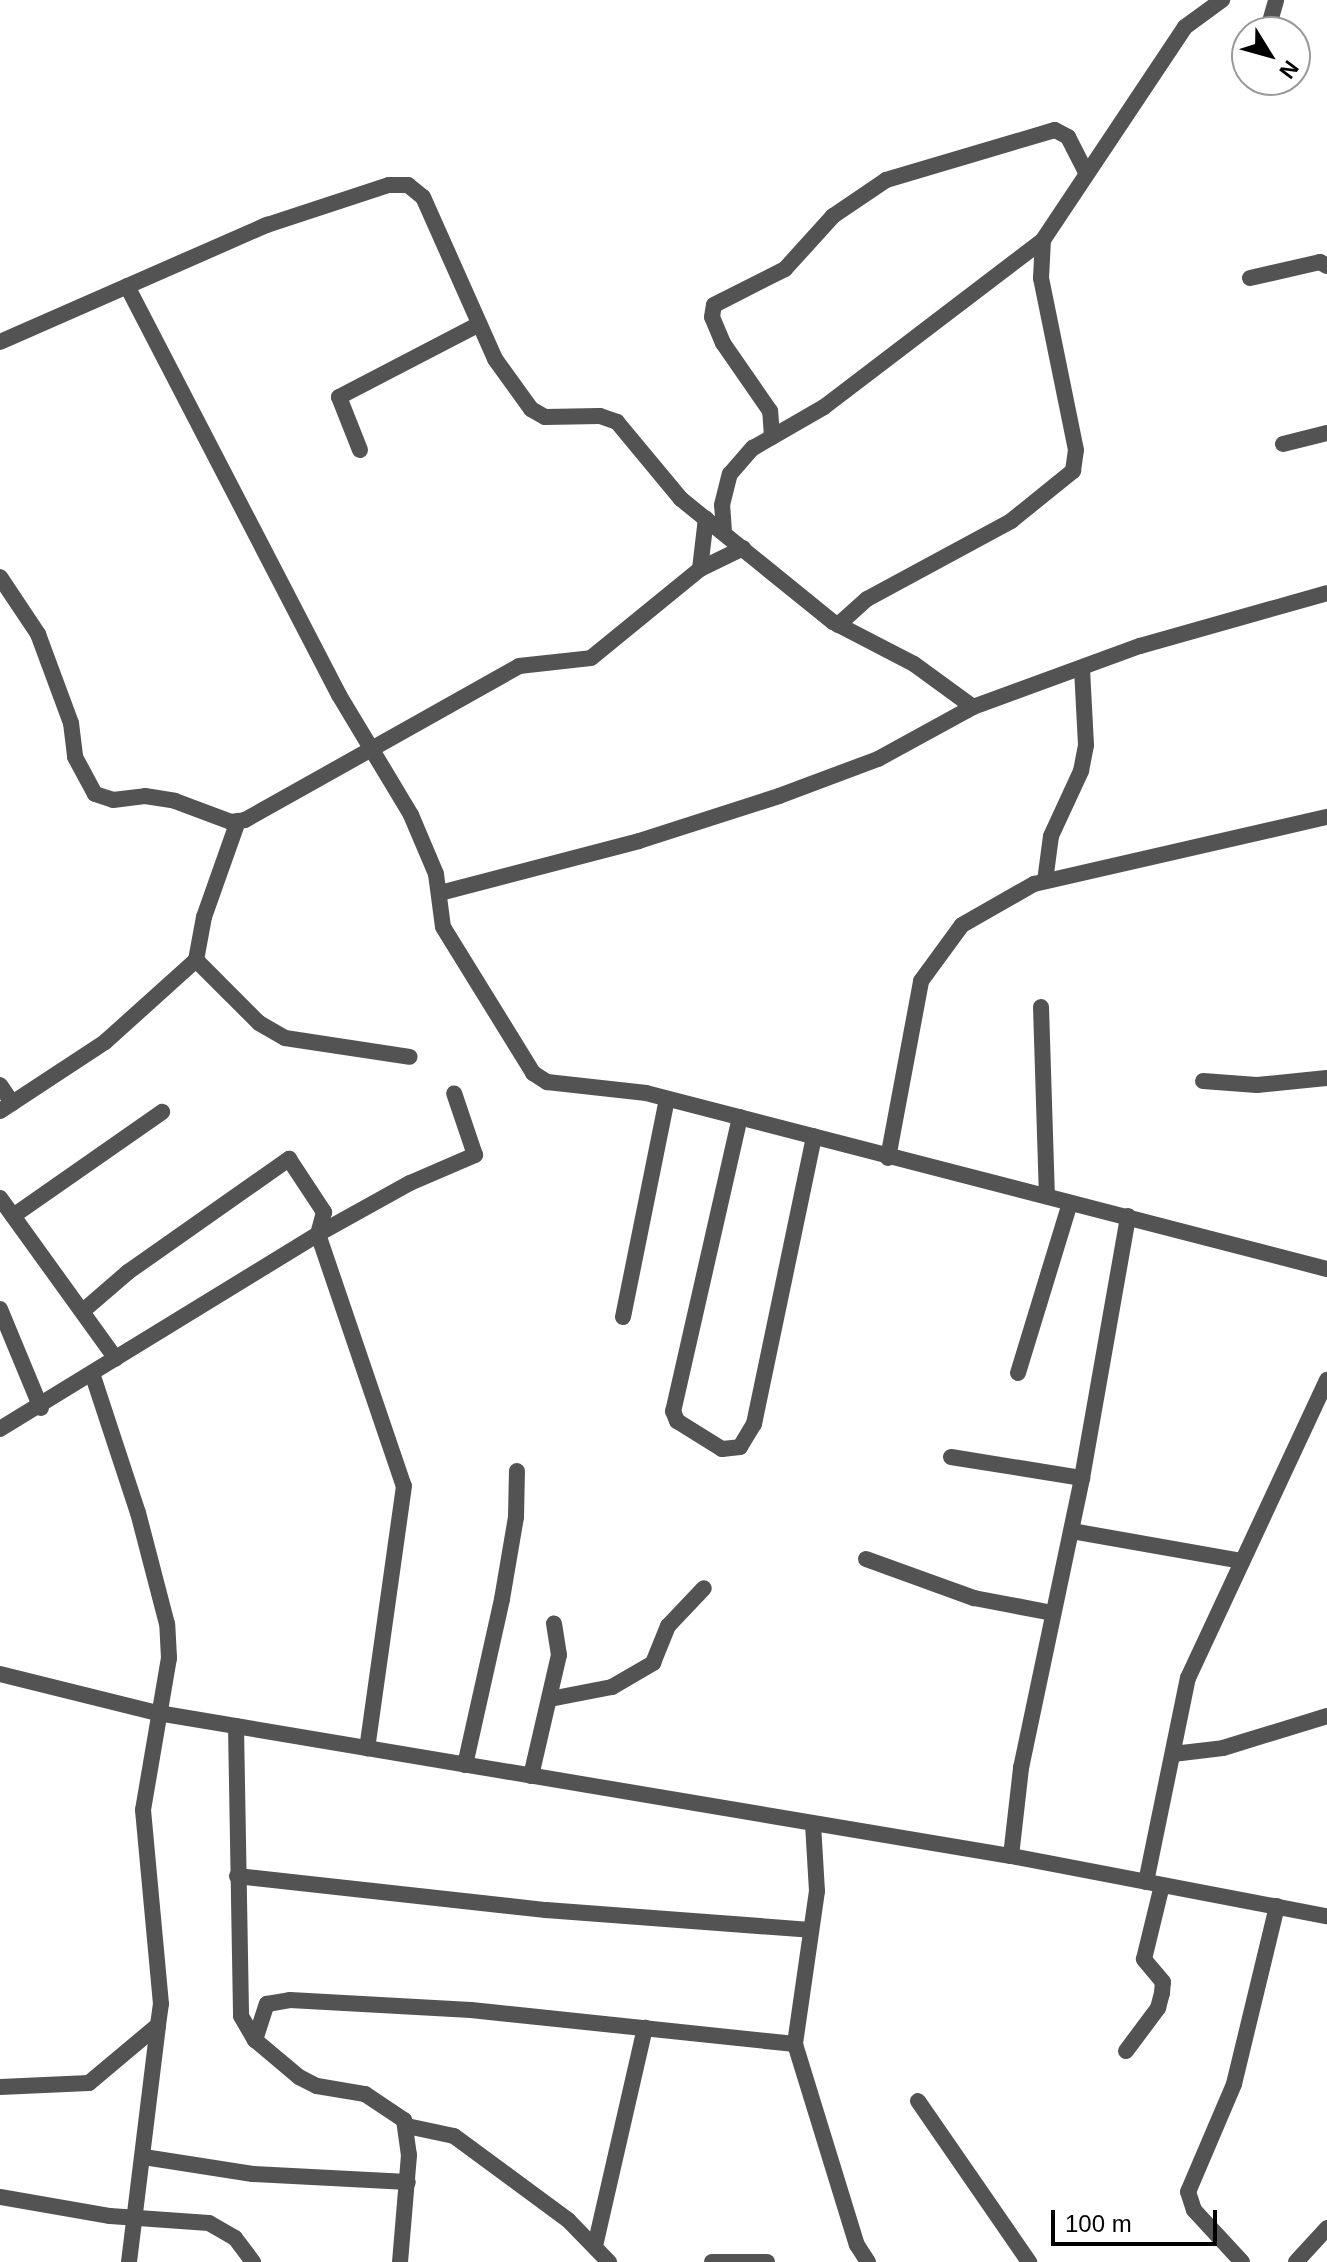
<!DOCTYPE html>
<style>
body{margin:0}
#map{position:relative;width:1327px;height:2262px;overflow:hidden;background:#fff;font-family:Arial,sans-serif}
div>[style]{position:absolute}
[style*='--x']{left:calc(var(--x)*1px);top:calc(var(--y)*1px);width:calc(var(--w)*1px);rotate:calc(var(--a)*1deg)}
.minor>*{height:16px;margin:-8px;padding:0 8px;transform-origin:8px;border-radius:8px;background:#535353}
span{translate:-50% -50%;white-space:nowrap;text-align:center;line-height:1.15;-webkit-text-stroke:7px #fff;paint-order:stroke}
.north{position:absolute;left:1231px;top:16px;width:80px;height:80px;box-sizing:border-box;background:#fff;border:2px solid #999;border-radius:50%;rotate:127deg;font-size:22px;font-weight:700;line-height:32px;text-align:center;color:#000}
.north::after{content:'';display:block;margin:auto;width:28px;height:36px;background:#000;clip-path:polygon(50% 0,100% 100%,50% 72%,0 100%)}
.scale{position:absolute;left:1051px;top:2210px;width:166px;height:36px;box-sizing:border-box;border:4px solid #000;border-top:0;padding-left:10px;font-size:24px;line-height:28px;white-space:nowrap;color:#000;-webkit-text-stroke:6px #fff;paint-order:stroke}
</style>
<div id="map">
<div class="minor">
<div style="--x:1267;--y:32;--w:33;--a:-74"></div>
<div style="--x:1250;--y:278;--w:72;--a:-12.9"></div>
<div style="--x:1320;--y:262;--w:8;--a:30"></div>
<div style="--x:127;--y:286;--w:461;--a:62.6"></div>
<div style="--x:339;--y:695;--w:140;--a:59"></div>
<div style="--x:411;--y:815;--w:64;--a:67"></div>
<div style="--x:436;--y:874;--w:53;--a:82.5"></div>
<div style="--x:443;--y:927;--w:172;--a:58.3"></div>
<div style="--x:533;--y:1073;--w:17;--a:33"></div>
<div style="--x:547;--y:1082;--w:100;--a:6.3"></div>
<div style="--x:646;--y:1093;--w:703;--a:14.49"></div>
<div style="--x:0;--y:342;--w:292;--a:-23.7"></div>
<div style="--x:267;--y:225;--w:128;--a:-18.2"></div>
<div style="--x:389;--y:185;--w:19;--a:0"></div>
<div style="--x:408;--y:185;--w:19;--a:39"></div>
<div style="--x:423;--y:197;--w:177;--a:66"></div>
<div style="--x:495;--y:359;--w:62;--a:54.2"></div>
<div style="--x:531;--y:409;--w:16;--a:30"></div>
<div style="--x:545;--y:417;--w:55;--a:-1"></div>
<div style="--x:600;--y:416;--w:18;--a:19"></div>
<div style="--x:617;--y:422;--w:100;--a:50.3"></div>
<div style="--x:681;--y:499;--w:196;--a:39"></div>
<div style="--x:833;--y:622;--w:91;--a:27.4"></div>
<div style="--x:914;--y:664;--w:73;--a:36.1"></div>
<div style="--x:772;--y:437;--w:26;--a:-94"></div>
<div style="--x:770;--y:411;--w:83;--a:-124.7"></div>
<div style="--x:723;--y:343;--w:28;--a:-113"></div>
<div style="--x:712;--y:317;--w:12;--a:-81"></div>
<div style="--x:714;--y:305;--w:80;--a:-26.9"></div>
<div style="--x:785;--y:269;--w:72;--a:-47.8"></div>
<div style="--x:833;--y:216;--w:64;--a:-34.2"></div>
<div style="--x:886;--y:180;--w:176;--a:-16.5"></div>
<div style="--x:1055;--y:130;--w:15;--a:28"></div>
<div style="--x:1068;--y:137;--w:38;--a:63"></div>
<div style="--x:1283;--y:444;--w:45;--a:-14"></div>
<div style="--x:360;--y:450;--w:57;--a:-111.6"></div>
<div style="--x:339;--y:397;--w:158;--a:-27.5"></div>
<div style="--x:724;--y:532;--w:27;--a:-94"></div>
<div style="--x:722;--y:505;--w:32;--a:-76"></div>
<div style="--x:730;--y:474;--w:35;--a:-49"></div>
<div style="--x:753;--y:448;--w:82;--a:-30"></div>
<div style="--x:824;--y:407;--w:275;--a:-37.3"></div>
<div style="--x:700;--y:569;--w:51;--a:-83.3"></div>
<div style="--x:0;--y:577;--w:69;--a:56.3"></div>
<div style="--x:38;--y:634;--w:95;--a:69.7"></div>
<div style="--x:71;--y:723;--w:34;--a:83"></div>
<div style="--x:75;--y:757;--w:42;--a:61.6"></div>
<div style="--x:95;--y:794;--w:19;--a:18"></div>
<div style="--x:113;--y:800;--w:32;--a:-7"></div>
<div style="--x:145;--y:796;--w:30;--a:9"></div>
<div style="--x:175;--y:801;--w:60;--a:20.6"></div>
<div style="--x:231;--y:822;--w:14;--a:-8"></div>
<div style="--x:245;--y:820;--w:314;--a:-29.3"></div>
<div style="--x:519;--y:666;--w:72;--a:-6.3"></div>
<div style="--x:591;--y:658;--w:141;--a:-39.2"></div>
<div style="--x:700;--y:569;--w:48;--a:-26"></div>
<div style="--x:838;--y:625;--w:39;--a:-42"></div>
<div style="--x:867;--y:599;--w:164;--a:-28.4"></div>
<div style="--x:1011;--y:521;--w:80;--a:-38.9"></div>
<div style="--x:1073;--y:471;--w:21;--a:-82"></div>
<div style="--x:1076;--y:450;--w:176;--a:-101.5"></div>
<div style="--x:1041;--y:278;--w:38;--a:-87"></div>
<div style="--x:1043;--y:240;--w:256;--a:-56.3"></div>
<div style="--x:1185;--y:27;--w:46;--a:-36.1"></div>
<div style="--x:238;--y:821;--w:102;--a:109.5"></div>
<div style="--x:204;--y:917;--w:44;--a:100.5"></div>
<div style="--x:196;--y:960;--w:89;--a:45"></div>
<div style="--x:259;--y:1023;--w:30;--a:30"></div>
<div style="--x:285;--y:1038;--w:126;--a:8.6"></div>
<div style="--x:1045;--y:881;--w:45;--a:-82.4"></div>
<div style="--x:1051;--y:836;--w:72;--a:-65.2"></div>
<div style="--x:1081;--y:771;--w:26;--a:-79"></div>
<div style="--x:1086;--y:745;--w:76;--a:-93"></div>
<div style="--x:440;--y:893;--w:206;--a:-14.6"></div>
<div style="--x:639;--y:841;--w:147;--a:-17.8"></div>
<div style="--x:779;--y:796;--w:106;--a:-20.5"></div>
<div style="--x:878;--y:759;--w:108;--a:-28.7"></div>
<div style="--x:973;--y:707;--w:178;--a:-20.1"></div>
<div style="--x:1140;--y:646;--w:194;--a:-15.8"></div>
<div style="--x:1041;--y:1007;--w:186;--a:88.2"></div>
<div style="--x:1203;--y:1081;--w:54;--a:4.2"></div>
<div style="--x:1257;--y:1085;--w:70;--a:-5.7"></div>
<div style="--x:0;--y:1085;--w:22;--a:56"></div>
<div style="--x:0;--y:1111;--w:126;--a:-33.3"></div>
<div style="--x:105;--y:1042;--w:122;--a:-42"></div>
<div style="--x:740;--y:1117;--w:302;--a:102.8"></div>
<div style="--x:673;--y:1411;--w:11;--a:68"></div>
<div style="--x:677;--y:1421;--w:53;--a:31.9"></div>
<div style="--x:722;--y:1449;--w:18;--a:-6"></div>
<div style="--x:740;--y:1447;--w:27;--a:-59"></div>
<div style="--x:754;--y:1424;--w:294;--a:-78.2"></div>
<div style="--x:888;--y:1158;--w:180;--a:-79.4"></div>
<div style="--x:921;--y:981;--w:69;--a:-53.8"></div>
<div style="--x:962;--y:925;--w:83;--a:-29.7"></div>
<div style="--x:1034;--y:884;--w:301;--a:-12.9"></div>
<div style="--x:0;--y:1198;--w:198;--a:54.2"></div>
<div style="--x:13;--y:1216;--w:182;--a:-34.9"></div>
<div style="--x:0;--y:1309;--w:107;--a:67.5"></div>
<div style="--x:84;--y:1310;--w:58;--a:-40.8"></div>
<div style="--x:128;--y:1272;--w:197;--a:-35.1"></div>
<div style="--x:289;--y:1159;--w:64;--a:56.6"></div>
<div style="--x:324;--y:1212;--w:23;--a:105"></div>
<div style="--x:318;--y:1234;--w:266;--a:71.2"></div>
<div style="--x:404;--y:1486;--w:265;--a:98"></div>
<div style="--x:623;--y:1317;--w:222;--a:-78.6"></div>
<div style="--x:1018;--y:1373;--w:178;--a:-73"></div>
<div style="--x:0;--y:1429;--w:373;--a:-31.5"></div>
<div style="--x:318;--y:1234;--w:105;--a:-29"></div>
<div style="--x:410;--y:1183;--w:71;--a:-23.3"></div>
<div style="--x:475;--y:1155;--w:65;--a:-108.7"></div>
<div style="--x:951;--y:1457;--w:133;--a:9.1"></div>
<div style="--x:1072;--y:1531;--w:173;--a:10"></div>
<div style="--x:866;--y:1559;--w:115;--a:19.9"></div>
<div style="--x:974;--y:1598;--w:80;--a:10.8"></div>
<div style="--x:0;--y:1674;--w:163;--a:13.9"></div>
<div style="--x:158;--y:1713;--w:865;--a:9.52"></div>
<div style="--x:1011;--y:1856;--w:322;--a:10.8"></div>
<div style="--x:550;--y:1699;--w:63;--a:-11"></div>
<div style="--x:612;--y:1687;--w:48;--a:-30.3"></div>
<div style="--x:653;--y:1663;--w:40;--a:-68"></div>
<div style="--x:668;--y:1626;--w:52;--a:-46.5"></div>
<div style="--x:236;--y:1726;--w:290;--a:89"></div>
<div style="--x:241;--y:2016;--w:28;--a:60"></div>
<div style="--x:255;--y:2040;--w:57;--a:40.1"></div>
<div style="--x:299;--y:2077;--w:20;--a:27"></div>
<div style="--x:317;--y:2086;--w:49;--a:9.5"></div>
<div style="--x:365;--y:2094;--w:47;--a:33.7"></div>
<div style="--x:404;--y:2120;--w:35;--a:82"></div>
<div style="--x:409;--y:2155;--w:107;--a:94.8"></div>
<div style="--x:1173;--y:1754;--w:50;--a:-6.8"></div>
<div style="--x:1223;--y:1748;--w:109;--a:-17.1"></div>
<div style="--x:465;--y:1765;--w:170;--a:-77.4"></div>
<div style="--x:502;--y:1599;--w:83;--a:-80.3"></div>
<div style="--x:516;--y:1517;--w:46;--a:-88.8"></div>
<div style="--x:531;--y:1776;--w:124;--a:-77"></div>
<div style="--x:559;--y:1655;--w:32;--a:-99"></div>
<div style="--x:813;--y:1824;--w:67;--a:86.6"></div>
<div style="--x:817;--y:1891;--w:155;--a:98.2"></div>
<div style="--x:795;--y:2044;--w:210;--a:72.9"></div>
<div style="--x:857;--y:2245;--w:20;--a:57"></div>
<div style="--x:1011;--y:1856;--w:89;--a:-83.5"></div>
<div style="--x:1021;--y:1768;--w:296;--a:-78.1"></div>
<div style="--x:1082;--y:1478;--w:266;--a:-80"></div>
<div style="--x:237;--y:1876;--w:311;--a:6.3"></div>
<div style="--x:546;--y:1910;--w:265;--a:4.3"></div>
<div style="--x:1146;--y:1882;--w:208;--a:-78.4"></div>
<div style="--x:1188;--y:1678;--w:329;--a:-65"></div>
<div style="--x:255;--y:2040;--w:38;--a:-72"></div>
<div style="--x:267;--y:2004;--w:23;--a:-10"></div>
<div style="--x:290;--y:2000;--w:181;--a:3.2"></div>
<div style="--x:471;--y:2010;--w:326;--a:6"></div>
<div style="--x:1126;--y:2051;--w:54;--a:-53.3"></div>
<div style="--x:1158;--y:2008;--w:16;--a:-75"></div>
<div style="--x:1162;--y:1993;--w:11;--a:-85"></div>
<div style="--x:1163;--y:1982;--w:30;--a:-130"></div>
<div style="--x:1144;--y:1959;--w:76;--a:-76.3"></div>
<div style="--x:0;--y:2087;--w:89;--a:-2.6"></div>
<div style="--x:89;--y:2083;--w:90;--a:-40"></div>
<div style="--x:158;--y:2025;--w:21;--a:-82"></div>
<div style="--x:161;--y:2004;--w:195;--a:-95.3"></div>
<div style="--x:143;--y:1810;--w:154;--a:-80.3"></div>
<div style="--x:169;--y:1658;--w:34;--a:-93"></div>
<div style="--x:167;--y:1624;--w:115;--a:-104.6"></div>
<div style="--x:138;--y:1513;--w:144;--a:-108.2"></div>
<div style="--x:918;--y:2101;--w:196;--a:55.4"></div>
<div style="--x:407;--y:2126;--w:48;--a:12"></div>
<div style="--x:454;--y:2136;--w:142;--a:36.4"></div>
<div style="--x:568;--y:2220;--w:59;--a:45.7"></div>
<div style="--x:144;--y:2157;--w:110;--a:8.9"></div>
<div style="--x:253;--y:2174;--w:155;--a:3"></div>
<div style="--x:0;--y:2197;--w:112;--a:9.8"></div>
<div style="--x:110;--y:2216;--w:99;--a:4"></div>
<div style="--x:209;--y:2223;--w:30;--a:30"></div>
<div style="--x:235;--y:2238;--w:30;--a:53"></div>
<div style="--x:595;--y:2246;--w:224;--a:-77.1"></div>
<div style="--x:129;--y:2262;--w:239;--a:-83"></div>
<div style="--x:712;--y:2262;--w:55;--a:0"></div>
<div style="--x:1242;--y:2262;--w:71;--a:-132.7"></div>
<div style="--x:1194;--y:2210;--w:19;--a:-108"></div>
<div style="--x:1188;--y:2192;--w:117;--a:-66.9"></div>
<div style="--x:1234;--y:2084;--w:183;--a:-76.4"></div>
<div style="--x:1296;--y:2262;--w:46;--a:-47.6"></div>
</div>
<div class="north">N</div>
<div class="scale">100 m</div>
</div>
